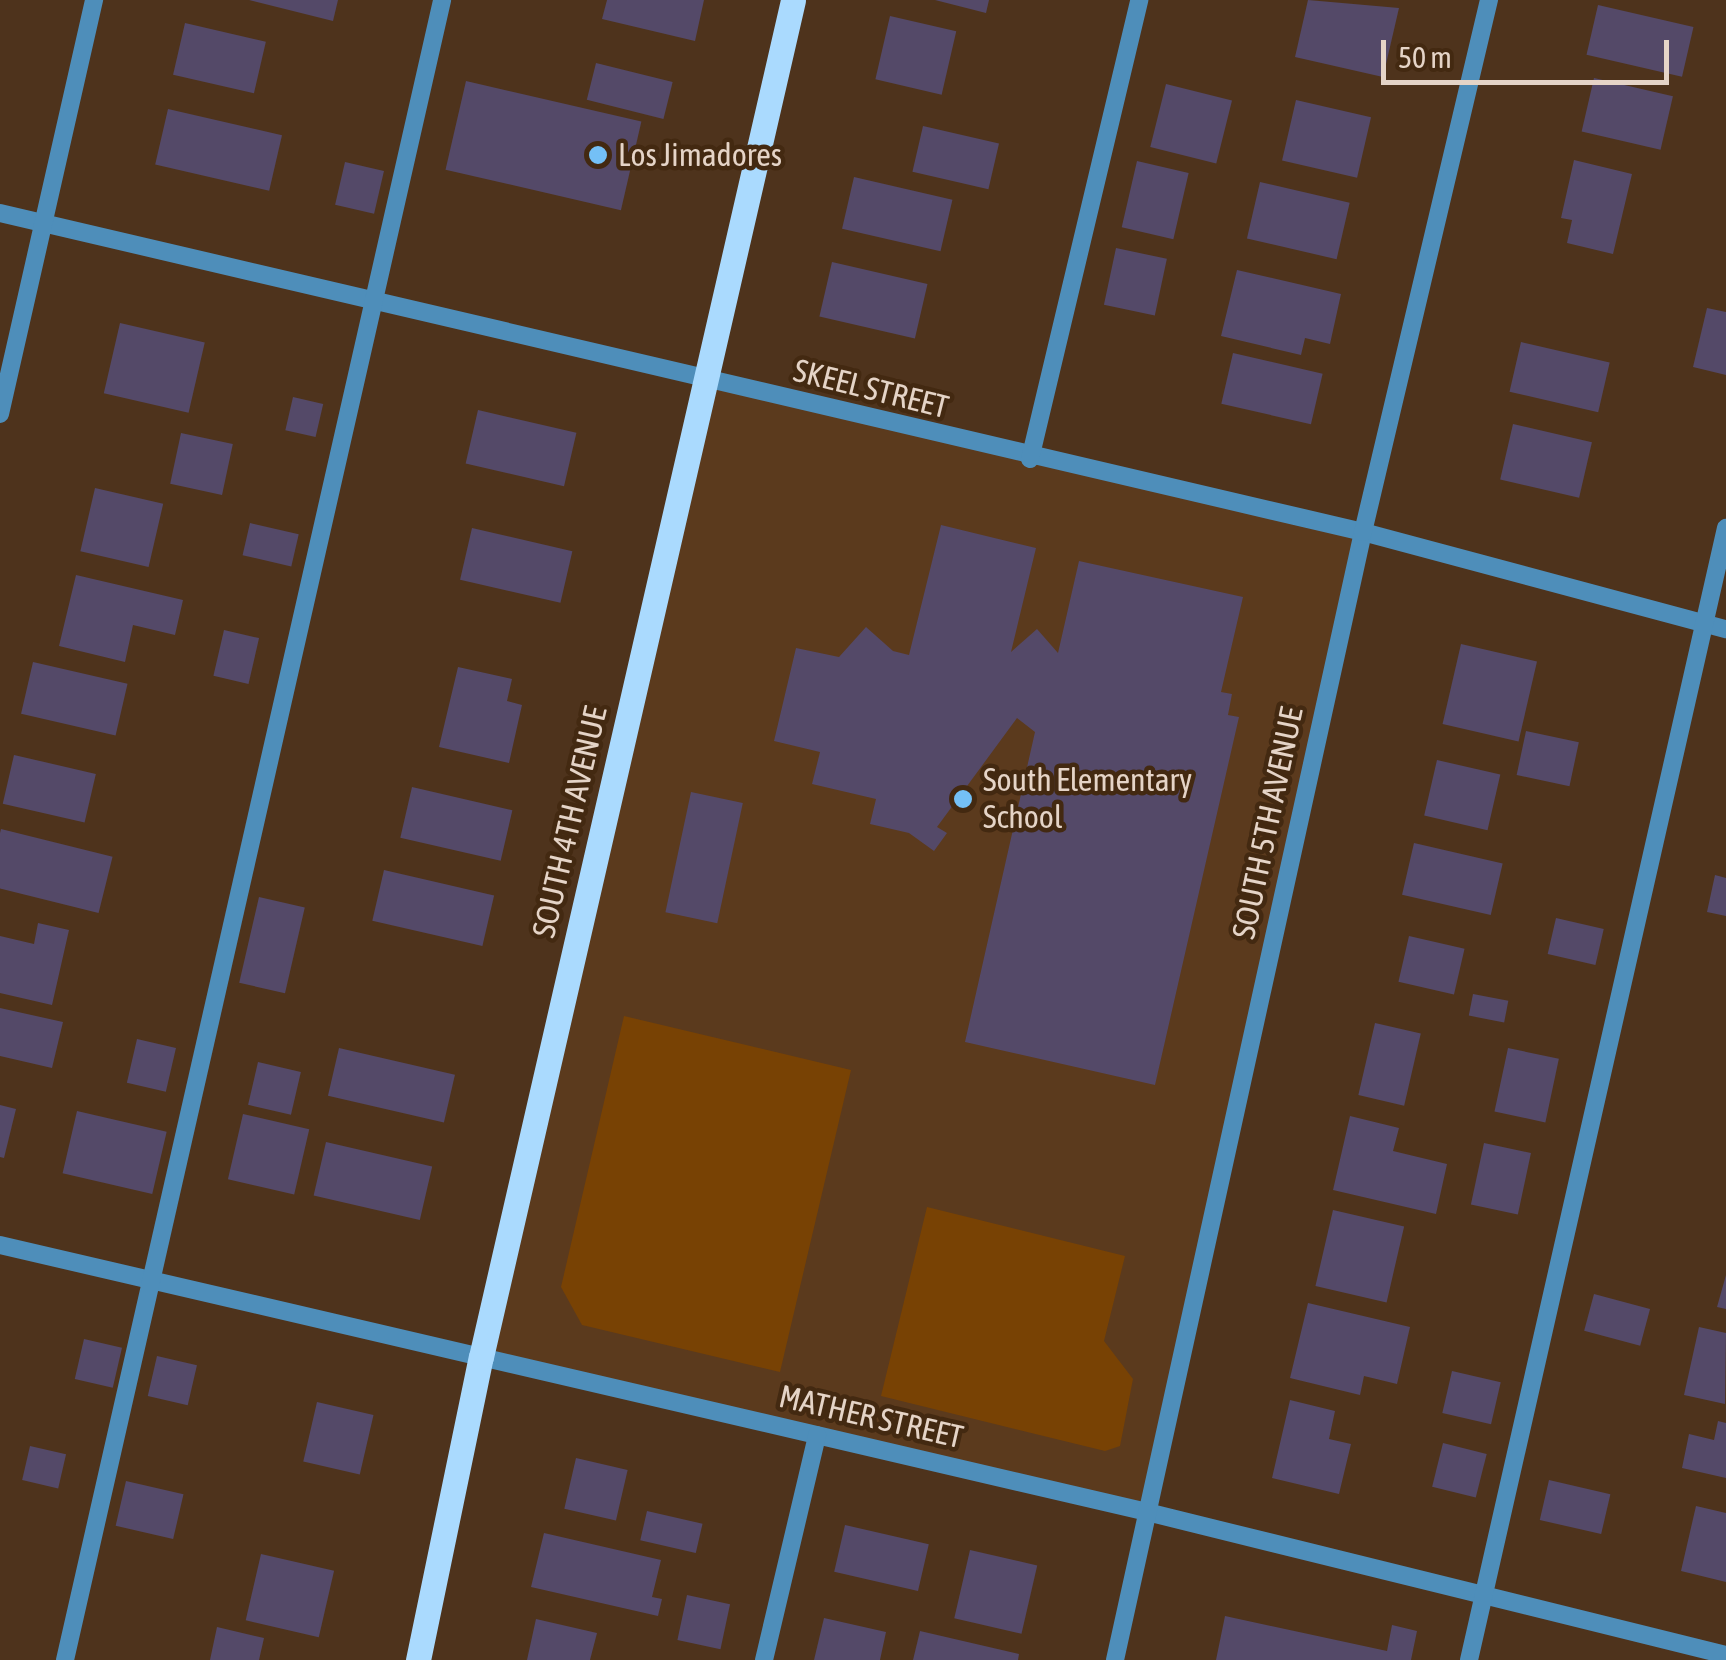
<!DOCTYPE html>
<style>
body{margin:0}
#map{position:relative;width:1726px;height:1660px;overflow:hidden;background:#4e331c;font-family:"Asap Condensed",sans-serif}
div>[style]{position:absolute}
[style*='--x']{left:calc(var(--x)*1px);top:calc(var(--y)*1px);width:calc(var(--w)*1px);rotate:calc(var(--a)*1deg)}
.built>*{inset:0;background:#5b3a1d;transform-origin:0 0}
.green>*{inset:0;background:#784204}
.building>*{inset:0;background:#544968;transform-origin:0 0}
.minor>*{height:18px;margin:-9px;padding:0 9px;transform-origin:9px;border-radius:9px;background:#4e8eba}
.major>*{height:25px;margin:-12.5px;padding:0 12.5px;transform-origin:12.5px;border-radius:12.5px;background:#aadafe}
.dots>*{width:28px;height:28px;translate:-50% -50%;box-sizing:border-box;border:5px solid #432911;border-radius:50%}
span{translate:-50% -50%;white-space:nowrap;text-align:center;line-height:1.15;-webkit-text-stroke:9px #432911;paint-order:stroke}
.poi-label{font-size:32px;color:#e5d4c7}
.left{translate:0 -50%;text-align:left}
.street-label{font-size:32px;color:#e5d4c7}
.scale{position:absolute;left:1381px;top:40px;width:288px;height:45px;box-sizing:border-box;border:5px solid #e5d4c7;border-top:0;padding-left:12px;font-size:30px;line-height:35px;white-space:nowrap;color:#e5d4c7;-webkit-text-stroke:8px #432911;paint-order:stroke}
</style>
<div id="map">
<div class="built">
<div style="left:710px;top:381px;width:678px;height:1003px;rotate:13deg"></div>
</div>
<div class="green">
<div style="clip-path:polygon(624px 1016px,851px 1070px,780px 1372px,582px 1325px,561px 1287px)"></div>
<div style="clip-path:polygon(927px 1207px,1125px 1256px,1104px 1341px,1133px 1379px,1120px 1446px,1105px 1451px,881px 1396px)"></div>
</div>
<div class="building">
<div style="clip-path:polygon(249px 0,338px 0,333px 21px)"></div>
<div style="clip-path:polygon(607px 0,704px 0,695px 41px,602px 19px)"></div>
<div style="clip-path:polygon(935px 0,989px 0,986px 13px)"></div>
<div style="clip-path:polygon(1308px 0,1399px 8px,1383px 77px,1295px 57px)"></div>
<div style="left:1598px;top:5px;width:98px;height:51px;rotate:13deg"></div>
<div style="left:890px;top:16px;width:68px;height:65px;rotate:13deg"></div>
<div style="left:185px;top:23px;width:83px;height:53px;rotate:13deg"></div>
<div style="left:596px;top:63px;width:79px;height:38px;rotate:14deg"></div>
<div style="left:1594px;top:78px;width:81px;height:55px;rotate:13deg"></div>
<div style="left:466px;top:81px;width:180px;height:91px;rotate:13deg"></div>
<div style="left:1166px;top:84px;width:68px;height:65px;rotate:14deg"></div>
<div style="left:1296px;top:100px;width:77px;height:62px;rotate:13deg"></div>
<div style="left:168px;top:109px;width:117px;height:57px;rotate:13deg"></div>
<div style="left:923px;top:126px;width:78px;height:47px;rotate:13deg"></div>
<div style="clip-path:polygon(1574px 160px,1632px 174px,1613px 254px,1567px 243px,1572px 220px,1561px 218px)"></div>
<div style="left:1137px;top:161px;width:53px;height:68px;rotate:13deg"></div>
<div style="left:345px;top:162px;width:40px;height:44px;rotate:13deg"></div>
<div style="left:854px;top:177px;width:101px;height:53px;rotate:13deg"></div>
<div style="left:1260px;top:182px;width:92px;height:58px;rotate:13deg"></div>
<div style="left:1116px;top:248px;width:52px;height:58px;rotate:12deg"></div>
<div style="left:832px;top:262px;width:98px;height:56px;rotate:13deg"></div>
<div style="clip-path:polygon(1237px 270px,1341px 294px,1330px 344px,1305px 338px,1301px 355px,1221px 336px)"></div>
<div style="clip-path:polygon(1707px 308px,1726px 312px,1726px 375px,1693px 367px)"></div>
<div style="left:120px;top:323px;width:87px;height:72px;rotate:13deg"></div>
<div style="left:1521px;top:342px;width:91px;height:51px;rotate:13deg"></div>
<div style="left:1233px;top:353px;width:92px;height:52px;rotate:13deg"></div>
<div style="left:293px;top:397px;width:31px;height:34px;rotate:13deg"></div>
<div style="left:478px;top:410px;width:101px;height:55px;rotate:13deg"></div>
<div style="left:1513px;top:424px;width:81px;height:57px;rotate:13deg"></div>
<div style="left:181px;top:433px;width:53px;height:52px;rotate:12deg"></div>
<div style="left:95px;top:488px;width:70px;height:65px;rotate:13deg"></div>
<div style="left:250px;top:523px;width:50px;height:33px;rotate:13deg"></div>
<div style="clip-path:polygon(941px 525px,1036px 548px,1011px 652px,1037px 629px,1058px 653px,1079px 561px,1243px 597px,1221px 692px,1232px 694px,1228px 715px,1239px 717px,1155px 1085px,965px 1042px,1035px 732px,1017px 718px,937px 827px,947px 833px,934px 851px,909px 833px,870px 824px,876px 799px,812px 784px,820px 752px,774px 741px,796px 648px,839px 657px,866px 627px,893px 651px,909px 655px)"></div>
<div style="left:472px;top:528px;width:103px;height:53px;rotate:13deg"></div>
<div style="clip-path:polygon(76px 575px,183px 600px,175px 635px,133px 625px,125px 662px,59px 646px)"></div>
<div style="left:224px;top:630px;width:36px;height:47px;rotate:13deg"></div>
<div style="left:1461px;top:644px;width:78px;height:82px;rotate:13deg"></div>
<div style="left:33px;top:662px;width:97px;height:53px;rotate:13deg"></div>
<div style="clip-path:polygon(458px 667px,512px 679px,507px 701px,522px 705px,509px 763px,439px 747px)"></div>
<div style="left:1526px;top:731px;width:54px;height:45px;rotate:12deg"></div>
<div style="left:14px;top:755px;width:84px;height:50px;rotate:13deg"></div>
<div style="left:1437px;top:760px;width:65px;height:57px;rotate:13deg"></div>
<div style="left:412px;top:787px;width:103px;height:52px;rotate:13deg"></div>
<div style="left:691px;top:792px;width:53px;height:123px;rotate:12deg"></div>
<div style="left:1px;top:829px;width:115px;height:58px;rotate:14deg"></div>
<div style="left:1414px;top:843px;width:91px;height:53px;rotate:13deg"></div>
<div style="left:384px;top:870px;width:113px;height:52px;rotate:13deg"></div>
<div style="clip-path:polygon(1715px 875px,1726px 878px,1726px 916px,1707px 912px)"></div>
<div style="left:259px;top:897px;width:47px;height:88px;rotate:13deg"></div>
<div style="left:1556px;top:918px;width:49px;height:37px;rotate:13deg"></div>
<div style="clip-path:polygon(38px 923px,69px 930px,52px 1005px,0 993px,0 936px,34px 944px)"></div>
<div style="left:1409px;top:936px;width:57px;height:47px;rotate:13deg"></div>
<div style="left:1473px;top:994px;width:36px;height:22px;rotate:11deg"></div>
<div style="clip-path:polygon(0 1008px,63px 1022px,52px 1068px,0 1056px)"></div>
<div style="left:1375px;top:1023px;width:47px;height:74px;rotate:13deg"></div>
<div style="left:137px;top:1039px;width:40px;height:45px;rotate:13deg"></div>
<div style="left:339px;top:1048px;width:119px;height:49px;rotate:13deg"></div>
<div style="left:1508px;top:1048px;width:52px;height:65px;rotate:12deg"></div>
<div style="left:258px;top:1062px;width:44px;height:44px;rotate:13deg"></div>
<div style="clip-path:polygon(0 1105px,16px 1109px,4px 1158px,0 1157px)"></div>
<div style="left:77px;top:1111px;width:92px;height:64px;rotate:13deg"></div>
<div style="left:243px;top:1114px;width:68px;height:67px;rotate:13deg"></div>
<div style="clip-path:polygon(1350px 1116px,1399px 1128px,1393px 1151px,1447px 1164px,1436px 1214px,1333px 1190px)"></div>
<div style="left:326px;top:1142px;width:109px;height:55px;rotate:13deg"></div>
<div style="left:1484px;top:1143px;width:48px;height:63px;rotate:12deg"></div>
<div style="left:1333px;top:1210px;width:73px;height:78px;rotate:13deg"></div>
<div style="clip-path:polygon(1726px 1275px,1726px 1309px,1717px 1307px)"></div>
<div style="left:1594px;top:1294px;width:58px;height:38px;rotate:15deg"></div>
<div style="clip-path:polygon(1308px 1303px,1410px 1327px,1397px 1384px,1364px 1376px,1360px 1395px,1290px 1378px)"></div>
<div style="clip-path:polygon(1699px 1327px,1726px 1333px,1725px 1404px,1684px 1395px)"></div>
<div style="left:84px;top:1339px;width:39px;height:41px;rotate:13deg"></div>
<div style="left:157px;top:1356px;width:41px;height:41px;rotate:13deg"></div>
<div style="left:1452px;top:1371px;width:50px;height:43px;rotate:13deg"></div>
<div style="clip-path:polygon(1290px 1400px,1335px 1411px,1329px 1439px,1351px 1444px,1339px 1494px,1272px 1478px)"></div>
<div style="left:317px;top:1402px;width:58px;height:61px;rotate:13deg"></div>
<div style="clip-path:polygon(1718px 1421px,1726px 1423px,1726px 1478px,1682px 1468px,1689px 1434px,1714px 1440px)"></div>
<div style="left:1443px;top:1443px;width:45px;height:45px;rotate:14deg"></div>
<div style="left:30px;top:1446px;width:37px;height:35px;rotate:13deg"></div>
<div style="left:576px;top:1458px;width:53px;height:52px;rotate:13deg"></div>
<div style="left:1549px;top:1480px;width:63px;height:41px;rotate:13deg"></div>
<div style="left:126px;top:1481px;width:59px;height:46px;rotate:13deg"></div>
<div style="clip-path:polygon(1696px 1506px,1726px 1513px,1726px 1582px,1681px 1571px)"></div>
<div style="left:647px;top:1511px;width:57px;height:30px;rotate:13deg"></div>
<div style="left:845px;top:1525px;width:86px;height:48px;rotate:13deg"></div>
<div style="clip-path:polygon(544px 1533px,661px 1560px,652px 1597px,662px 1599px,658px 1616px,531px 1587px)"></div>
<div style="left:970px;top:1550px;width:69px;height:70px;rotate:13deg"></div>
<div style="left:261px;top:1554px;width:75px;height:68px;rotate:13deg"></div>
<div style="left:687px;top:1595px;width:44px;height:46px;rotate:12deg"></div>
<div style="clip-path:polygon(1225px 1616px,1387px 1651px,1392px 1625px,1417px 1631px,1411px 1660px,1216px 1660px)"></div>
<div style="clip-path:polygon(824px 1618px,886px 1632px,880px 1660px,814px 1660px)"></div>
<div style="clip-path:polygon(536px 1619px,597px 1633px,590px 1660px,527px 1660px)"></div>
<div style="clip-path:polygon(217px 1627px,264px 1638px,259px 1660px,210px 1660px)"></div>
<div style="clip-path:polygon(920px 1631px,1019px 1654px,1018px 1660px,913px 1660px)"></div>
</div>
<div class="minor">
<div style="--x:0;--y:213;--w:1400;--a:13.17"></div>
<div style="--x:1363;--y:532;--w:376;--a:15"></div>
<div style="--x:0;--y:414;--w:425;--a:-77.2"></div>
<div style="--x:1030;--y:459;--w:472;--a:-76.6"></div>
<div style="--x:0;--y:1245;--w:1178;--a:13.1"></div>
<div style="--x:1147;--y:1512;--w:596;--a:13.87"></div>
<div style="--x:65;--y:1660;--w:1702;--a:-77.2"></div>
<div style="--x:764;--y:1660;--w:231;--a:-76.7"></div>
<div style="--x:1115;--y:1660;--w:1155;--a:-77.6"></div>
<div style="--x:1363;--y:532;--w:547;--a:-76.68"></div>
<div style="--x:1469;--y:1660;--w:1161;--a:-77.21"></div>
</div>
<div class="major">
<div style="--x:418;--y:1660;--w:309;--a:-78.3"></div>
<div style="--x:481;--y:1357;--w:1392;--a:-77.05"></div>
</div>
<div class="dots">
<div style="left:598px;top:155px;background:#74c0f6"></div>
<div style="left:963px;top:799px;background:#74c0f6"></div>
</div>
<div class="poi-label">
<span class="left" style="left:618px;top:155px">Los Jimadores</span>
<span class="left" style="left:983px;top:799px">South Elementary<br>School</span>
</div>
<div class="street-label">
<span style="left:871px;top:389px;rotate:14deg">SKEEL STREET</span>
<span style="left:570px;top:822px;rotate:-77deg">SOUTH 4TH AVENUE</span>
<span style="left:1268px;top:823px;rotate:-78deg">SOUTH 5TH AVENUE</span>
<span style="left:871px;top:1417px;rotate:13deg">MATHER STREET</span>
</div>
<div class="scale">50 m</div>
</div>
